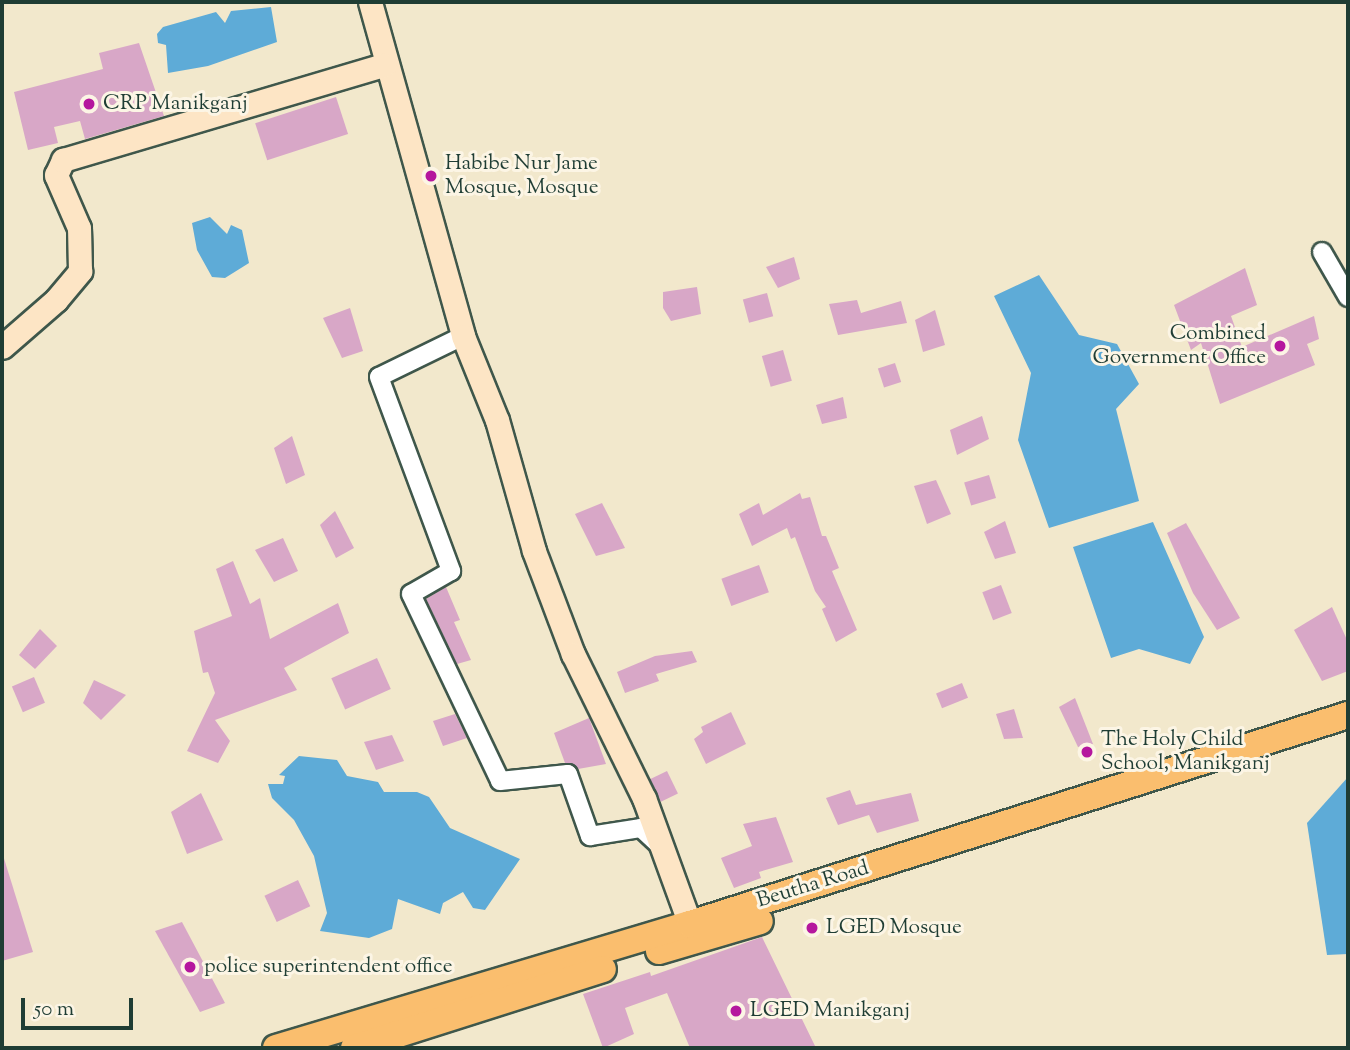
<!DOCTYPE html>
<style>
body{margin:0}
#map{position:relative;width:1350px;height:1050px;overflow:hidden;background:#f2e8cc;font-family:"Sorts Mill Goudy",serif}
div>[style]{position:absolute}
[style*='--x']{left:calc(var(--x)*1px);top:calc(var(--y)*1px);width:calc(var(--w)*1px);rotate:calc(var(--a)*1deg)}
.water>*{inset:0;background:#5eabd7}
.building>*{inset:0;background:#d8a7c7;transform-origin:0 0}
.roads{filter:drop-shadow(2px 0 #3f574b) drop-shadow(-2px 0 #3f574b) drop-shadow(0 2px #3f574b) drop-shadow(0 -2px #3f574b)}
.street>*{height:18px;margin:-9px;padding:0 9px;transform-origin:9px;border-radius:9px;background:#fff}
.secondary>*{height:23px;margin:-11.5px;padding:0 11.5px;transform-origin:11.5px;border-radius:11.5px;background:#fde5c5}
.primary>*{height:26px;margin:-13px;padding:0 13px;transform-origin:13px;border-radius:13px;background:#fabe6e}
.dots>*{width:19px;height:19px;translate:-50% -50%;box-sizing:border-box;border:4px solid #fcf5e5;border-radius:50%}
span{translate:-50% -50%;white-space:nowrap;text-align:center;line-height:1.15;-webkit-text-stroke:6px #fcf5e5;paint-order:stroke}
.poi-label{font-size:21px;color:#1f3d34}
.left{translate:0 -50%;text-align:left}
.right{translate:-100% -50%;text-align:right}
.street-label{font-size:21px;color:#1f3d34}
.frame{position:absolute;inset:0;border:4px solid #1f3d34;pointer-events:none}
.scale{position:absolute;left:21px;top:998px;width:112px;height:32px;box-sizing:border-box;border:4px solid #1f3d34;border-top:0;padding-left:9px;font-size:21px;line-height:24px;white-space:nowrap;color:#1f3d34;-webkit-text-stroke:5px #fcf5e5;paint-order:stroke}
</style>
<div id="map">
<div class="water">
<div style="clip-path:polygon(271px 7px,277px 42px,208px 66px,168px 73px,166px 45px,158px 43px,157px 34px,163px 27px,216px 12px,225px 23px,231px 11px)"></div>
<div style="clip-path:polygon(210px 217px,227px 234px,231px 225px,242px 230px,249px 263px,225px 278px,212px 277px,197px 250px,192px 223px)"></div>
<div style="clip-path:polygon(1039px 275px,1079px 335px,1117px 344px,1139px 384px,1116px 409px,1139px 501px,1049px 528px,1018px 440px,1031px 373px,994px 296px)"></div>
<div style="clip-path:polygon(1153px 522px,1204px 637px,1190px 664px,1139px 649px,1111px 658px,1073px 547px)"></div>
<div style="clip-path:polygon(299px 756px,337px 760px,347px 776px,378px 782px,384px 792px,417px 792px,429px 797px,450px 828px,520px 859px,485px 910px,473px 908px,463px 892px,443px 903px,440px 914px,398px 899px,392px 929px,369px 938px,320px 931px,327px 913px,314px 856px,294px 820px,272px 798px,268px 784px,283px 784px,285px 776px,279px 775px)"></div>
<div style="clip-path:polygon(1348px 777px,1348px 954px,1327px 955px,1307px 823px)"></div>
</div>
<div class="building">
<div style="clip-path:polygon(139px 43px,164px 116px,85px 139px,80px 121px,54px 127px,58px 143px,28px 150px,14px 92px,103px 69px,99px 53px)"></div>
<div style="left:336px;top:97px;width:39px;height:85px;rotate:72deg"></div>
<div style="clip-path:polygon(794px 257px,800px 279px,778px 288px,766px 267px)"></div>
<div style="clip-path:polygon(1245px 268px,1257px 305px,1231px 316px,1242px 347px,1314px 316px,1319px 339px,1307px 344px,1315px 365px,1220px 404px,1201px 343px,1191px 350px,1174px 305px)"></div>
<div style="clip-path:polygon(697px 287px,701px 314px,671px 321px,663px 308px,663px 292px)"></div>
<div style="left:767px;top:293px;width:24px;height:25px;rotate:75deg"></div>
<div style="clip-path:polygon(857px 300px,861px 313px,901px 301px,907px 323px,838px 335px,829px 304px)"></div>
<div style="clip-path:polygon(350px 308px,363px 351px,342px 358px,323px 318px)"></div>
<div style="clip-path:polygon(935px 310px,945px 345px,923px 352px,915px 320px)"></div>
<div style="left:783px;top:350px;width:32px;height:22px;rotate:74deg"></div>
<div style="left:895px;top:363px;width:20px;height:18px;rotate:72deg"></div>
<div style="clip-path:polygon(843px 397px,847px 418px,822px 424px,816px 405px)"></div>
<div style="clip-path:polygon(982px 416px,989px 439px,957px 455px,950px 430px)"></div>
<div style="clip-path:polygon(292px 436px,305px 475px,286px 484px,274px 448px)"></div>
<div style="left:989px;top:475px;width:24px;height:26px;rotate:73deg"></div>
<div style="clip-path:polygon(936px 480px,951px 514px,927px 524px,914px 486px)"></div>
<div style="clip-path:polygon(800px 493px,802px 499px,810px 497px,822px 536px,826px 536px,839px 568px,832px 571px,857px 630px,836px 642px,822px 609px,826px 607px,815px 591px,795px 537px,791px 539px,787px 528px,752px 546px,739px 514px,759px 503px,763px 515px)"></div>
<div style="clip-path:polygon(602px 503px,625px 548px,596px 556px,575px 514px)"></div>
<div style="clip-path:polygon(335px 511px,354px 548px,336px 558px,320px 525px)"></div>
<div style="clip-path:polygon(1005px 521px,1016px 553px,995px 559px,984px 532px)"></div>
<div style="clip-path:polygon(1186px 523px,1240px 618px,1217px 630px,1193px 593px,1167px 533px)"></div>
<div style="clip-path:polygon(283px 538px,298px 571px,274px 582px,255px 550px)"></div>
<div style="clip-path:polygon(233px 561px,250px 604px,260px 598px,270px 639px,338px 603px,349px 633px,284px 668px,297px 690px,215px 720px,230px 741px,218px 763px,187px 751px,215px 693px,208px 672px,203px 673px,194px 631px,232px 616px,216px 569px)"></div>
<div style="left:759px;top:565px;width:29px;height:40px;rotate:70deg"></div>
<div style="left:1001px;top:585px;width:30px;height:20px;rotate:69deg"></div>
<div style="clip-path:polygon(446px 587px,460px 620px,454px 622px,471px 660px,457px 664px,426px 599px)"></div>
<div style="clip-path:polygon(1332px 607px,1348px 642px,1348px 671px,1322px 681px,1294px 630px)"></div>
<div style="clip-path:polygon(40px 629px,57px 646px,35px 669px,19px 655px)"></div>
<div style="clip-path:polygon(692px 651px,697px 662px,656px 674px,659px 681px,625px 693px,617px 672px,655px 656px)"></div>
<div style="left:377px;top:658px;width:34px;height:50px;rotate:66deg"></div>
<div style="left:34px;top:677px;width:28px;height:24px;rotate:67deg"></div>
<div style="clip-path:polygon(94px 680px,126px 695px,101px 720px,83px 703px)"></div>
<div style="left:962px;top:683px;width:16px;height:28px;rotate:68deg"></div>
<div style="clip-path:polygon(1075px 698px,1093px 744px,1078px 747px,1059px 707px)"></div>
<div style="clip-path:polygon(1014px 709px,1023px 738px,1004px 739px,996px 714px)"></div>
<div style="clip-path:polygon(731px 712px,746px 744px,706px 764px,694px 739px,703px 732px,701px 727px)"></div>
<div style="clip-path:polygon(455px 714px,467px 738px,443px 746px,433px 721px)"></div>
<div style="clip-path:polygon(589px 718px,606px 764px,578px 769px,565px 763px,554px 733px)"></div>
<div style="clip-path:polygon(392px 735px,404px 761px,376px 770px,364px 742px)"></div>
<div style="left:667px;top:771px;width:25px;height:19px;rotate:64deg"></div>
<div style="clip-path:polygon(850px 790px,856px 805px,911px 793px,919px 821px,877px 833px,869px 815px,838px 825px,826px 798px)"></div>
<div style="clip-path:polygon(201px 793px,223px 840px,187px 854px,171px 812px)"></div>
<div style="clip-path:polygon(776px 817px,793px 862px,759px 872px,761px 878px,734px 888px,721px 858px,752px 846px,743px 824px)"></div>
<div style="clip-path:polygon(2px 852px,33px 952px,2px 961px)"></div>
<div style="left:298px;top:880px;width:29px;height:37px;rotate:65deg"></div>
<div style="clip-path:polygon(182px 922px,225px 1003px,200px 1012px,155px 931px)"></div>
<div style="clip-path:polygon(762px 937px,816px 1048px,690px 1048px,667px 993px,625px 1008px,634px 1034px,603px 1048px,583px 994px,650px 972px,651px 976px)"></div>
</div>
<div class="roads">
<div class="street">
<div style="--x:1322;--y:252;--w:52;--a:60"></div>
<div style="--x:463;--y:336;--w:93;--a:154"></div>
<div style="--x:379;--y:377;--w:207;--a:69.6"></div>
<div style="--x:451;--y:571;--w:46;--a:150.1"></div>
<div style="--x:411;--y:594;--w:207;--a:64.5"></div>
<div style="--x:500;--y:781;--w:68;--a:-5.9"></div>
<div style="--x:568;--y:774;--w:66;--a:70.5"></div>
<div style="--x:590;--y:836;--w:52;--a:-8.9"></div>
<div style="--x:641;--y:828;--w:26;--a:43"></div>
</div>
<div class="secondary">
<div style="--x:370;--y:2;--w:347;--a:74.4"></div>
<div style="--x:463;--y:336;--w:91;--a:68"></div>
<div style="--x:497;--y:420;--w:136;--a:74.2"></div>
<div style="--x:534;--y:551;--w:110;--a:69.3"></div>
<div style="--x:573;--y:654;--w:161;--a:63.8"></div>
<div style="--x:644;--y:798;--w:149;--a:70"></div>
<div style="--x:2;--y:347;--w:72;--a:-41"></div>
<div style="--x:56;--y:300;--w:38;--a:-50"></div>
<div style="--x:80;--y:271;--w:43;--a:-91.3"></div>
<div style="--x:79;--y:228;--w:58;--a:-113.5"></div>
<div style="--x:56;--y:175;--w:17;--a:-65"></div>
<div style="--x:63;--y:160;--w:335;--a:-16.5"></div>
</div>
<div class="primary">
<div style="--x:659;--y:951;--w:105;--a:-16.5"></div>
<div style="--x:276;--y:1048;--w:432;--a:-16.7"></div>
<div style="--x:690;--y:924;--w:690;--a:-17.62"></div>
<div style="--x:354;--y:1048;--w:261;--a:-17.6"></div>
</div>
</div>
<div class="dots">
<div style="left:89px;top:104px;background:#b5179e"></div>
<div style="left:431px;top:176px;background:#b5179e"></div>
<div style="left:1280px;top:346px;background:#b5179e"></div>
<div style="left:1087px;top:752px;background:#b5179e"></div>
<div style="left:812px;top:928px;background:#b5179e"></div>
<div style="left:190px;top:967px;background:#b5179e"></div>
<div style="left:736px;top:1011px;background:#b5179e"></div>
</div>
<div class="poi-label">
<span class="left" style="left:103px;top:104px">CRP Manikganj</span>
<span class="left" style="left:445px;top:176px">Habibe Nur Jame<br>Mosque, Mosque</span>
<span class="right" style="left:1266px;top:346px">Combined<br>Government Office</span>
<span class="left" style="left:1101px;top:752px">The Holy Child<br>School, Manikganj</span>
<span class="left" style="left:826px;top:928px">LGED Mosque</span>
<span class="left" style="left:204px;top:967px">police superintendent office</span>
<span class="left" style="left:750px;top:1011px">LGED Manikganj</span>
</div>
<div class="street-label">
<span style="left:813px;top:885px;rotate:-17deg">Beutha Road</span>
</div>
<div class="frame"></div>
<div class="scale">50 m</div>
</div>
